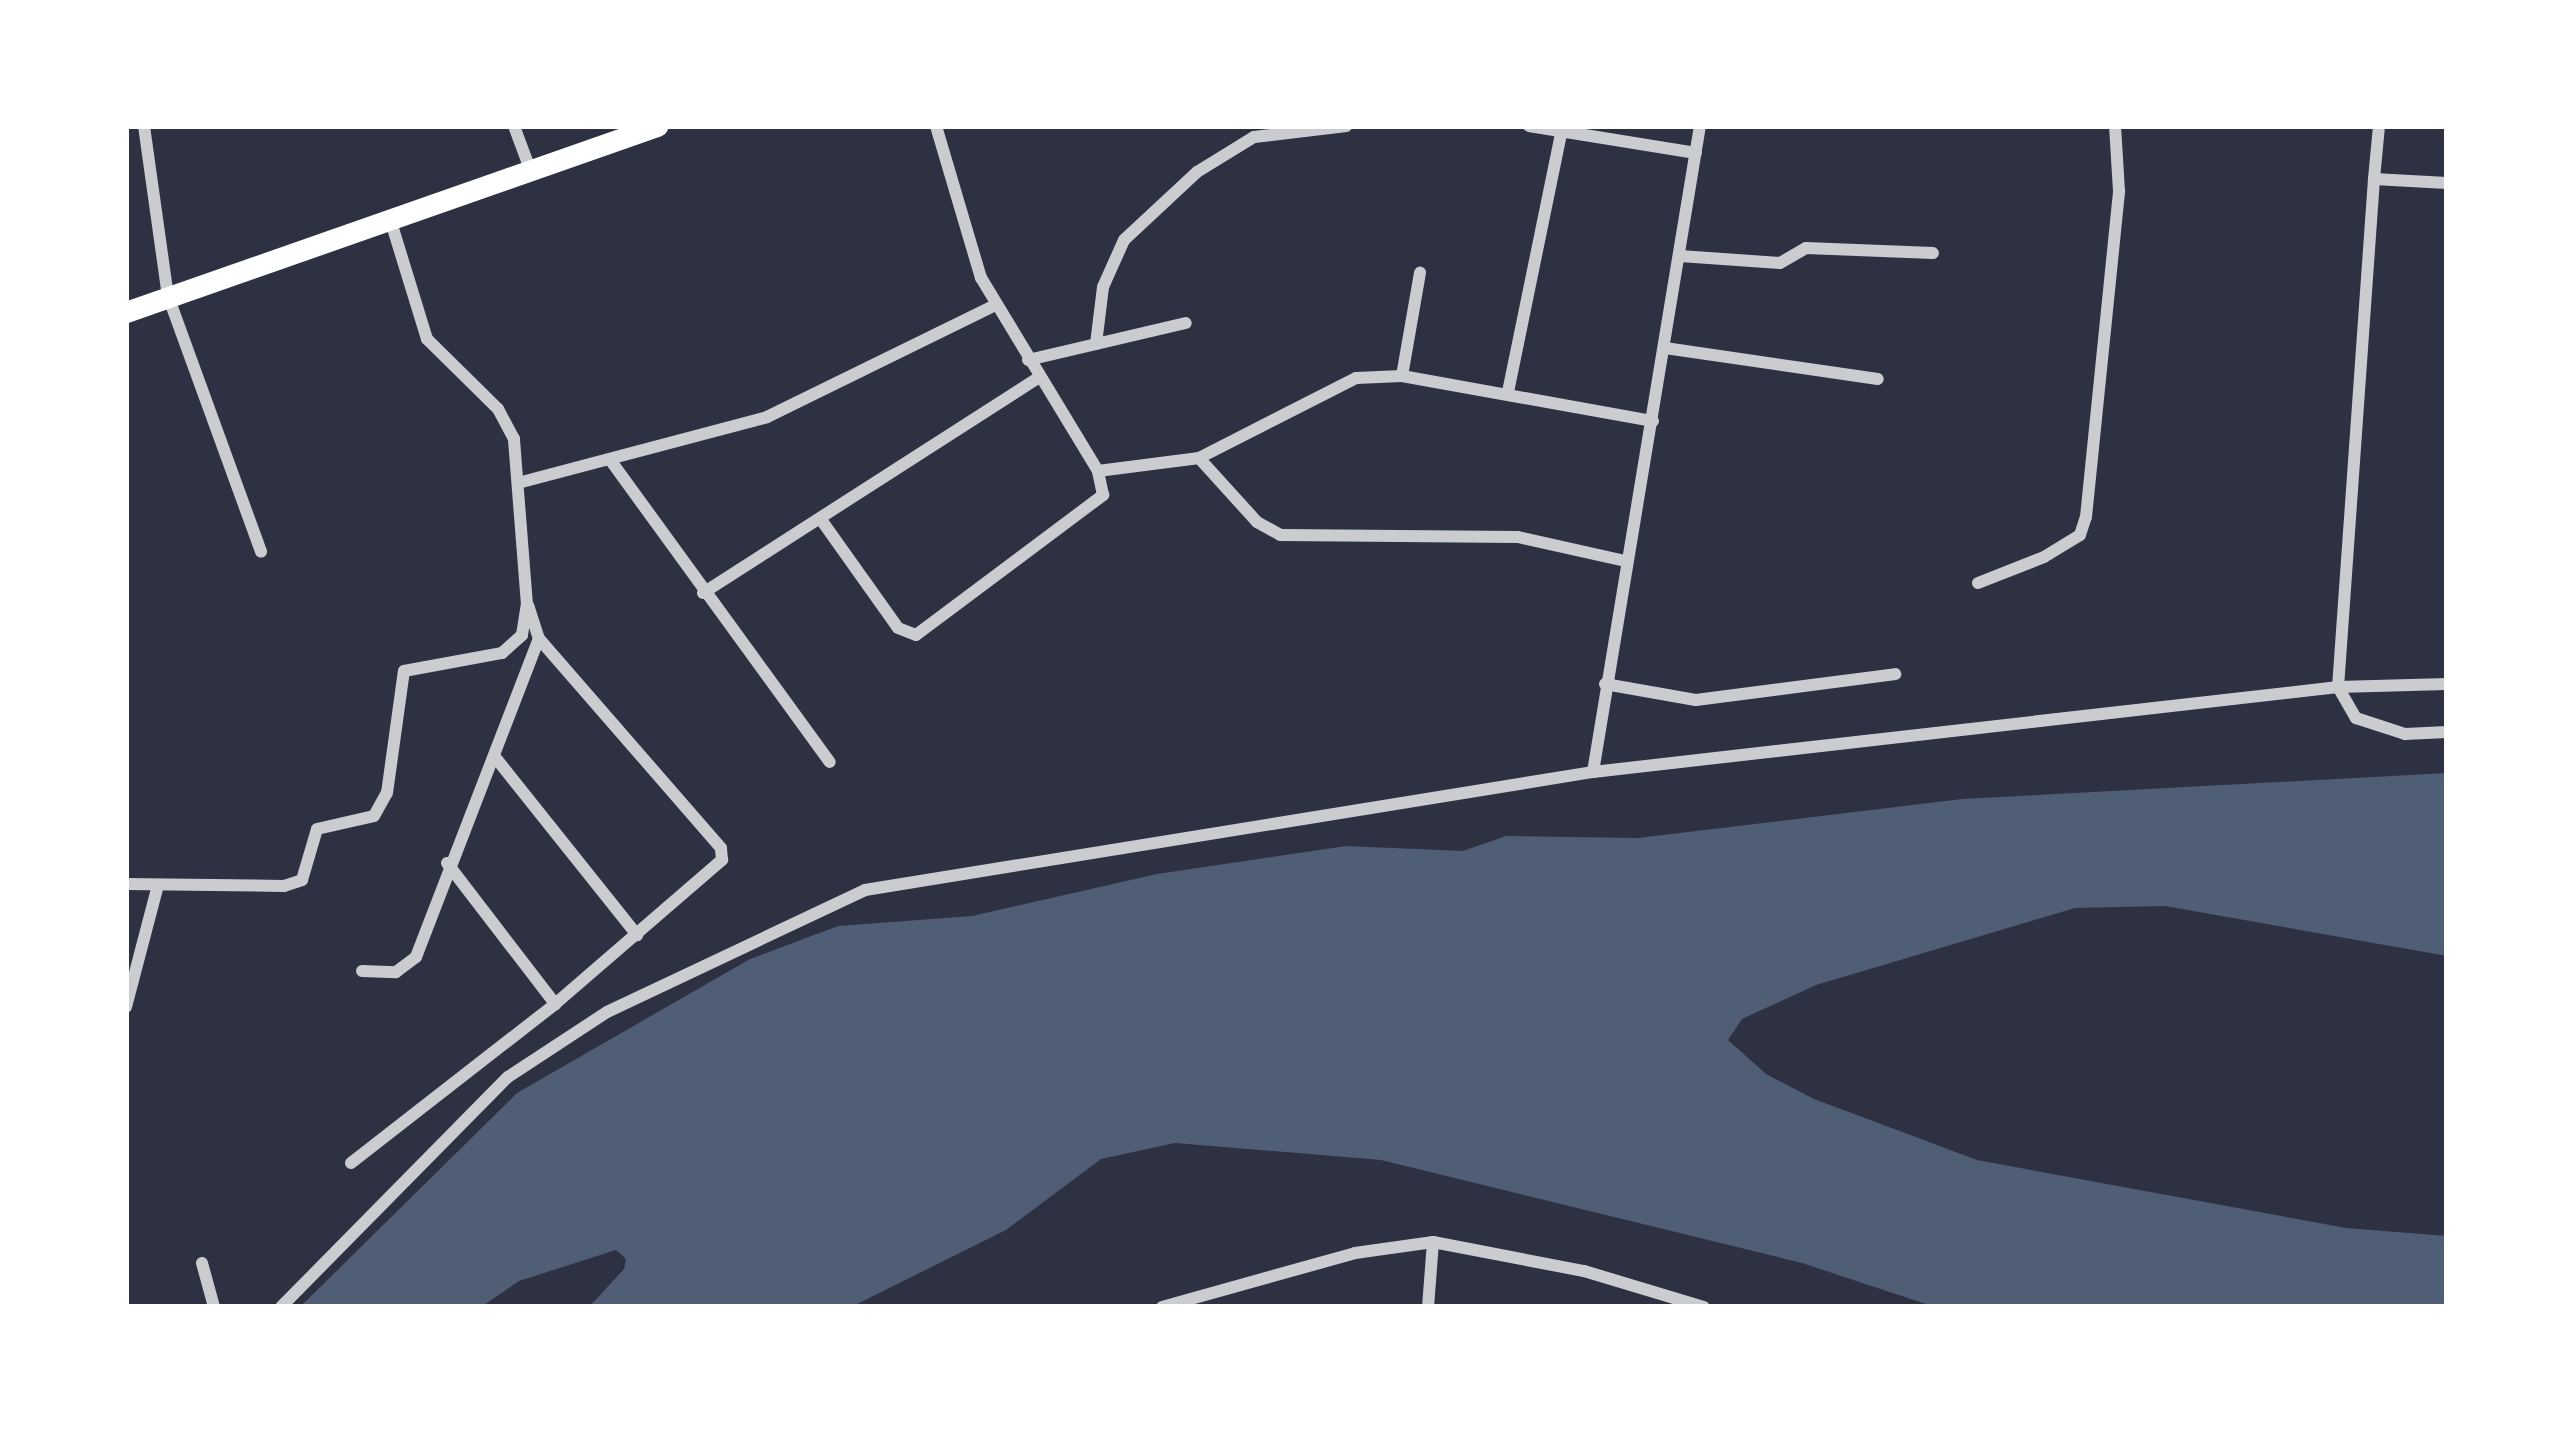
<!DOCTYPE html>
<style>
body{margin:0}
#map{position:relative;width:2573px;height:1433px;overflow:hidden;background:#2d3142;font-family:Barlow,sans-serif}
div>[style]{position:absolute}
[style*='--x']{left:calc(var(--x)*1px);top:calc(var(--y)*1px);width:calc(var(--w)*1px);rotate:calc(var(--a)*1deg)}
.water>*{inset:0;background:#4f5d75}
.minor>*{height:12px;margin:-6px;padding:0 6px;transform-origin:6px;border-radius:6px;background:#caccd0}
.primary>*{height:21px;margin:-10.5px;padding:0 10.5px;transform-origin:10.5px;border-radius:10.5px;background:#fff}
span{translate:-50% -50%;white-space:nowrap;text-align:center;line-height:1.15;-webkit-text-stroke:12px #fff;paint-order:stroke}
.frame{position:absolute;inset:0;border:129px solid #fff;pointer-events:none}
</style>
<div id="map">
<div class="water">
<div style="clip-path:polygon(2447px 773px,2447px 956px,2165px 906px,2075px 908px,1816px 985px,1742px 1019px,1728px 1040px,1766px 1074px,1814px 1099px,1977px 1160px,2346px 1228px,2447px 1236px,2447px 1307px,1935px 1307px,1802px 1263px,1381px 1160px,1175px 1143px,1101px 1159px,1006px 1230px,851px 1307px,589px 1307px,624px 1269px,626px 1259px,616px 1250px,519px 1281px,481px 1307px,300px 1307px,517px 1093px,750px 959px,838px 926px,972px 916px,1157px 874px,1346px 846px,1463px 851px,1506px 836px,1638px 838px,1962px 799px)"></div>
</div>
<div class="minor">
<div style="--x:144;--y:126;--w:172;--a:82"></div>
<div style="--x:168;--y:296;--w:272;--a:70"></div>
<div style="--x:514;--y:126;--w:46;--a:69.6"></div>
<div style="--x:1529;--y:126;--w:169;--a:9.2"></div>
<div style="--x:2379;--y:126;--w:53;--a:95.4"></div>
<div style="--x:2374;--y:179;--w:73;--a:3.1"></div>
<div style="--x:2374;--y:179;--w:509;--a:94.05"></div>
<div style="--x:2338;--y:687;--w:36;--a:60"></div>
<div style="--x:2356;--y:718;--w:52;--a:18.1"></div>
<div style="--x:2405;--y:734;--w:42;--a:-2.7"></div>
<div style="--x:1680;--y:256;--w:100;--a:4"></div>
<div style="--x:1780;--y:263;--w:30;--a:-30"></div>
<div style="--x:1806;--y:248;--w:127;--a:2.3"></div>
<div style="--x:1096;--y:344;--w:57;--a:-83"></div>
<div style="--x:1103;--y:287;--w:51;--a:-65.9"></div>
<div style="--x:1124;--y:240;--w:100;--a:-43"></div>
<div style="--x:1197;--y:172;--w:67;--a:-31.6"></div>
<div style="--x:1254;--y:137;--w:93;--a:-6.8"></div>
<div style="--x:1665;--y:348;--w:215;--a:8.3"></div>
<div style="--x:1028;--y:360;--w:162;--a:-13.2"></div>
<div style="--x:1402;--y:376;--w:105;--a:-80.1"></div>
<div style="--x:1508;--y:392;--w:268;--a:-78.4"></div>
<div style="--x:1199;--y:458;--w:86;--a:47.8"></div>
<div style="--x:1257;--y:522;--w:26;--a:29"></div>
<div style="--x:1280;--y:535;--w:238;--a:0.5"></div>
<div style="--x:1518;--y:537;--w:110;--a:12.6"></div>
<div style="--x:611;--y:461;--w:372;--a:54"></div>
<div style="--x:1098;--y:471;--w:102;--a:-7.3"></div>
<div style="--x:1199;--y:458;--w:176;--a:-27"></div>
<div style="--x:1356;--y:378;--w:46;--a:-2.5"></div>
<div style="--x:1402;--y:376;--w:255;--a:10.2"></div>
<div style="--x:518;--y:483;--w:258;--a:-14.8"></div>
<div style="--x:767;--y:417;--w:253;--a:-26.1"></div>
<div style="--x:822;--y:521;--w:131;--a:54.6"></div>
<div style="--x:898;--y:628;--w:19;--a:21"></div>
<div style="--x:916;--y:635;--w:234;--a:-36.8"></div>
<div style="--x:1103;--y:495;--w:25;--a:-102"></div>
<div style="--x:1098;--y:471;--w:226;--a:-121.2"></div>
<div style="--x:981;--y:278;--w:159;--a:-106.5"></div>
<div style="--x:1978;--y:583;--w:71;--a:-21.5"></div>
<div style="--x:2044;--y:557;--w:42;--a:-31.4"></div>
<div style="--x:2080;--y:535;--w:19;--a:-72"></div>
<div style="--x:2086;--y:517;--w:328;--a:-84.2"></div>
<div style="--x:2119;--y:191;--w:65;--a:-93.5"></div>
<div style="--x:703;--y:593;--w:398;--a:-32.7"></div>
<div style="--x:1605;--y:684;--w:92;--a:10"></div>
<div style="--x:1696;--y:700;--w:201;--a:-7.4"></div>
<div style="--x:495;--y:757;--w:228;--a:51.4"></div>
<div style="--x:1593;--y:772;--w:655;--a:-80.6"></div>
<div style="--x:447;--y:863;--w:178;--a:52.5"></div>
<div style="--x:555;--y:1004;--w:221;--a:-40.8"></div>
<div style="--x:722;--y:860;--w:12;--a:-95"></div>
<div style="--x:721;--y:848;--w:277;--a:-131"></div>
<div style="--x:539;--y:639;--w:35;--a:-108"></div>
<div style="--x:126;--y:884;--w:158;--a:0.7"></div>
<div style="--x:284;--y:886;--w:19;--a:-18"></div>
<div style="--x:302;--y:880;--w:53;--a:-73.6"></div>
<div style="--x:317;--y:829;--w:58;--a:-12.8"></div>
<div style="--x:374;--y:816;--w:26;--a:-61"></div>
<div style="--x:387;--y:793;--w:123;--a:-82.1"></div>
<div style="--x:404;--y:671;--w:100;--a:-10.4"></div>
<div style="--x:502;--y:653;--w:27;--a:-42"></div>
<div style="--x:522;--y:635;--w:30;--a:-81"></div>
<div style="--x:527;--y:605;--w:167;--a:-94.5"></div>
<div style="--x:514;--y:439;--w:34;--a:-118"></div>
<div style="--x:498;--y:409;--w:100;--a:-135.4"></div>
<div style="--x:427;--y:339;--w:126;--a:-107.1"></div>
<div style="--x:362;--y:971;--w:34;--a:2"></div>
<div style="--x:396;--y:972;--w:25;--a:-37"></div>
<div style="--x:416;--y:957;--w:341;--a:-68.9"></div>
<div style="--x:126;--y:1007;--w:126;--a:-75.3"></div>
<div style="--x:351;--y:1163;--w:259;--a:-37.9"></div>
<div style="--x:202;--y:1263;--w:46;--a:74.7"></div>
<div style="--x:281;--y:1307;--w:323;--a:-45.4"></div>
<div style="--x:508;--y:1077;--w:118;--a:-33.3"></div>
<div style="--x:607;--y:1012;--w:285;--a:-25.3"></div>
<div style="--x:865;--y:890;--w:738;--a:-9.21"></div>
<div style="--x:1593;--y:772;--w:750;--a:-6.51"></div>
<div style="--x:2338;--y:687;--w:109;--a:-1.6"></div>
<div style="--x:1162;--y:1307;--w:200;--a:-15.6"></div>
<div style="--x:1355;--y:1253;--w:79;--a:-8"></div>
<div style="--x:1433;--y:1242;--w:154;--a:10.9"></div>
<div style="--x:1584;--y:1271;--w:125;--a:16.7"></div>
<div style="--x:1428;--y:1307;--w:65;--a:-85.6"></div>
</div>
<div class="primary">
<div style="--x:126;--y:312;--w:563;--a:-19.3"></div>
</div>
<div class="frame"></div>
</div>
